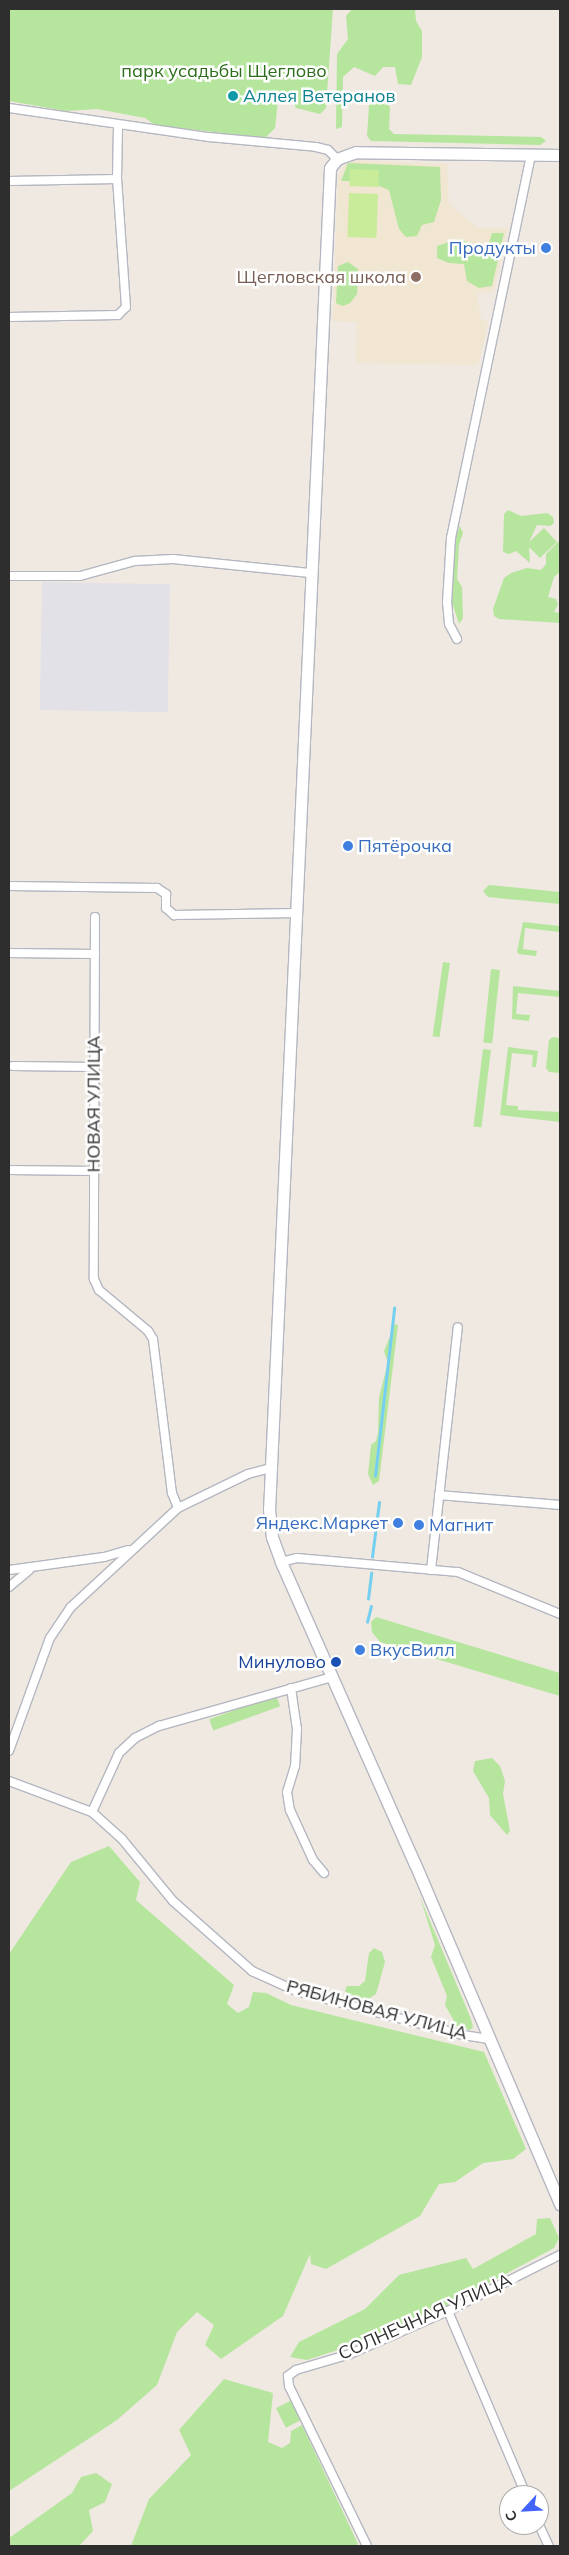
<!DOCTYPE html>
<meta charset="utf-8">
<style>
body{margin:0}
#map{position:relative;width:569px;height:2555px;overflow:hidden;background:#efe9e1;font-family:Mulish,sans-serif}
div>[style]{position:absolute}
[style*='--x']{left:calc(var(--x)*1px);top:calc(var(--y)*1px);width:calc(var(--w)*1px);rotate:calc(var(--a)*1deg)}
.industrial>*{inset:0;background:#e3e1e8;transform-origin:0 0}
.education>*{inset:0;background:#f0e6d1}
.green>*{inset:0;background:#b6e59e;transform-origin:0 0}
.pitch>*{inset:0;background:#c9ec9a;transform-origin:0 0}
.stream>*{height:2.5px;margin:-1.25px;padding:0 1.25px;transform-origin:1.25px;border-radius:1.25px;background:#75cff0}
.roads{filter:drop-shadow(1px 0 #b4b7c1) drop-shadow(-1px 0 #b4b7c1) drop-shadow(0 1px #b4b7c1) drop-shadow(0 -1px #b4b7c1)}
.minor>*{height:8px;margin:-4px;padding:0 4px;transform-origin:4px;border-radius:4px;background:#fff}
.secondary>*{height:11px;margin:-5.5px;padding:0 5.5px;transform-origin:5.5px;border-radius:5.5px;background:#fff}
.dots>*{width:14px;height:14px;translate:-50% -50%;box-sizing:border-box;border:2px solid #fff;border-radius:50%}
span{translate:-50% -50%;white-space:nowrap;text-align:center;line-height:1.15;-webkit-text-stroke:5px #fff;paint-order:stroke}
.park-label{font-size:18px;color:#2c6e1b}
.culture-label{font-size:18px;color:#0d838f}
.left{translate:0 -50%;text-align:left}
.shop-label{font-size:18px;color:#366cbe}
.right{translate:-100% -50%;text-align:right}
.education-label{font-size:18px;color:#785e54}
.street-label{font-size:18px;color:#2e2e2e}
.transit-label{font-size:18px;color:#164399}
.frame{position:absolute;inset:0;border:10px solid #2e2e2e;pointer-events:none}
.north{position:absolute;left:499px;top:2485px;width:50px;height:50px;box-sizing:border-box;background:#fff;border:1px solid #ababab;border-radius:50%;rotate:245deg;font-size:14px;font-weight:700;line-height:20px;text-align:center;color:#2e2e2e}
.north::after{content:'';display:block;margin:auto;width:18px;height:22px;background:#4264fb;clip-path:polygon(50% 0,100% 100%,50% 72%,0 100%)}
</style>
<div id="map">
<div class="industrial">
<div style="left:42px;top:582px;width:128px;height:128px;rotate:1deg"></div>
</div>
<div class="education">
<div style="clip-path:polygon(347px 160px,447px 164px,449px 204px,478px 228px,508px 228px,494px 291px,477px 294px,481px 319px,488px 322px,479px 362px,475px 365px,356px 363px,357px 322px,333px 321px,338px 176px)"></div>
</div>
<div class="green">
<div style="clip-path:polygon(9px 9px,333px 9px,326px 108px,320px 114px,296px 108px,291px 97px,278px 101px,275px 128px,265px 138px,155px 125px,145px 118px,97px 109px,66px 111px,9px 101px)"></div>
<div style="clip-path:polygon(352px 9px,415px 9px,416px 21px,422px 31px,422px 57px,411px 85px,398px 84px,395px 67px,383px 67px,375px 76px,354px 67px,343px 77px,342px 127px,336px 129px,337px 54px,348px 39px,346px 16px)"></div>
<div style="clip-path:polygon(373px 100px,384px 101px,390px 107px,389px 129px,394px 134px,541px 137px,546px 141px,540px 145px,371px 141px,367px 136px,369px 105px)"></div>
<div style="clip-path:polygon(348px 163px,440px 167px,441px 200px,434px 222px,422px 225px,417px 236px,406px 237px,399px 229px,389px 190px,367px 181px,341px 181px)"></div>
<div style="clip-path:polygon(492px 233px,504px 233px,492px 286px,479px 288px,467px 281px,464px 264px,449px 263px,437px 258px,437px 246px,458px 239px,467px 242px,472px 253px,486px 253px)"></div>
<div style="clip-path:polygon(348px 262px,358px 269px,357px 294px,350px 303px,343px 306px,336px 303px,338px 266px)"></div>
<div style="clip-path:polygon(508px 510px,521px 516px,547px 513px,553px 517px,554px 523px,550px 526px,537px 525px,529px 542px,544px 528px,557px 542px,540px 558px,529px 547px,530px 563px,516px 551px,509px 554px,503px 552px,504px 514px)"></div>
<div style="clip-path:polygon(460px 526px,463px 533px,459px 545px,457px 579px,462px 587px,463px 618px,459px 624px,452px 602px,455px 537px)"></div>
<div style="clip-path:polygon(560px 540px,560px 572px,554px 577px,548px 597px,556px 599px,558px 604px,554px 612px,560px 613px,560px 623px,499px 619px,494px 616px,493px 609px,504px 578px,511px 573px,527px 568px,541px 570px,546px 564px,546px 554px)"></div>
<div style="clip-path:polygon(489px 885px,560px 892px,560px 904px,488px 897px,483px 891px)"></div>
<div style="clip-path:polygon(523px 922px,560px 926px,560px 932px,525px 928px,523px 949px,537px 951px,536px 956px,519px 954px,517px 952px)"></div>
<div style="left:443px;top:962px;width:7px;height:75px;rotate:8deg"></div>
<div style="left:491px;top:969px;width:9px;height:74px;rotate:6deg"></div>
<div style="clip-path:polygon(513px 986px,560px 991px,560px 997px,518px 993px,516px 1014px,530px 1015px,529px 1021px,512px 1019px)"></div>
<div style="clip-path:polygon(553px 1037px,560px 1038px,560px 1073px,549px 1072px,546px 1068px,549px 1040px)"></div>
<div style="clip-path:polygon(508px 1047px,538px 1051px,536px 1067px,532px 1067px,533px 1055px,512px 1053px,506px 1105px,518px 1106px,518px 1110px,560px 1112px,560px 1122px,500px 1115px)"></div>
<div style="left:483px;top:1049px;width:8px;height:78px;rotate:7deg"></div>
<div style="clip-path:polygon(395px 1324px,398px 1325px,379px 1481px,373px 1485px,368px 1474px,371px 1445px,376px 1441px,378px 1433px,379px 1397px,388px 1363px,384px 1351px)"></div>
<div style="clip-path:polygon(376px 1617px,560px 1673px,560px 1696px,380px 1642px,372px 1632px,371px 1622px)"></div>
<div style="left:276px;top:1695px;width:12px;height:71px;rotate:70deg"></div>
<div style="clip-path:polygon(492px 1758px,500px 1766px,505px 1781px,503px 1794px,510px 1831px,507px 1835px,490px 1815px,489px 1798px,473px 1771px,475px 1761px)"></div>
<div style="clip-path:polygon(109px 1846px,140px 1882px,136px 1900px,234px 1985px,227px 2004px,238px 2013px,249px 2007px,253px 1992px,266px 1993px,291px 2005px,484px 2052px,526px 2149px,513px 2159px,483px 2163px,455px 2182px,439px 2184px,420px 2216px,326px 2269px,311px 2264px,310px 2254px,283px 2316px,221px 2359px,205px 2345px,214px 2325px,197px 2312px,177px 2332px,157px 2385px,117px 2420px,9px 2491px,9px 1954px,71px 1862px)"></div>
<div style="clip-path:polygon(420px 1897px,471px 2019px,473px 2027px,470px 2030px,457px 2026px,445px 2005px,447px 1996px,431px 1957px,435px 1945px)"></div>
<div style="clip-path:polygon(374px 1948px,382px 1952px,385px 1962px,376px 1994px,367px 2000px,348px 1997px,345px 1991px,347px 1986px,359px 1986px,365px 1981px,369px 1953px)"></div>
<div style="clip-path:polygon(550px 2218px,559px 2238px,554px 2248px,448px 2305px,362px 2342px,307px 2360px,290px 2357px,299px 2342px,365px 2309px,399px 2275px,466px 2258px,473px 2269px,536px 2234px,537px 2219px)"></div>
<div style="clip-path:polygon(224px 2379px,273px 2393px,268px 2442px,282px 2448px,290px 2443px,291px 2431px,302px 2425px,358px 2544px,356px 2546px,131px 2546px,149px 2499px,191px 2455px,179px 2430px)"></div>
<div style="left:292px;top:2400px;width:22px;height:18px;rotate:63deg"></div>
<div style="clip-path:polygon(96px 2473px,112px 2484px,105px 2502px,89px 2510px,93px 2531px,79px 2546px,9px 2546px,9px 2538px,72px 2493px,81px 2477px)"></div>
</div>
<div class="pitch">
<div style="left:350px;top:169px;width:29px;height:17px;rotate:2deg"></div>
<div style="left:349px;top:193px;width:29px;height:44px;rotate:2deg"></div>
</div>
<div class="stream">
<div style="--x:375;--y:1476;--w:169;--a:-83.5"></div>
<div style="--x:372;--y:1557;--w:55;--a:-82.7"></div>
<div style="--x:368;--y:1599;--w:26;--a:-83"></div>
<div style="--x:367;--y:1622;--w:16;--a:-76"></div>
</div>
<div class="roads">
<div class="minor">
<div style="--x:9;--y:108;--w:202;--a:8.3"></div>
<div style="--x:209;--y:137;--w:107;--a:5.3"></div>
<div style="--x:316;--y:147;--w:12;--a:14"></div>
<div style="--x:328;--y:150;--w:13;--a:45"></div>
<div style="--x:9;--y:181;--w:108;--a:-1.1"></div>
<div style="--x:9;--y:317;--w:109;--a:-1.1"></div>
<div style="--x:118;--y:315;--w:11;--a:-45"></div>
<div style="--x:126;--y:307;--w:128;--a:-94"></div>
<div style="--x:117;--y:179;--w:54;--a:-88.9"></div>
<div style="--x:9;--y:576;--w:71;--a:0"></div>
<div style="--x:80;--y:576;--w:57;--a:-15.3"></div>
<div style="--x:135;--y:561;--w:38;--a:-3"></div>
<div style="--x:173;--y:559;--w:140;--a:5.8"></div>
<div style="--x:457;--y:639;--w:17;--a:-118"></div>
<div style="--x:449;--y:624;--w:21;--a:-95"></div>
<div style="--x:447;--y:603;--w:65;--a:-86.5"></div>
<div style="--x:451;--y:538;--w:391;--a:-78.2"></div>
<div style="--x:9;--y:886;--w:148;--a:0.8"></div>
<div style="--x:157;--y:888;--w:11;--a:34"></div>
<div style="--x:166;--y:894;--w:14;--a:90"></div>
<div style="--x:166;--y:908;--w:11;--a:41"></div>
<div style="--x:174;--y:915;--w:124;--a:-0.9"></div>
<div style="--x:95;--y:917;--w:362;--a:90.2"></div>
<div style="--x:94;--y:1279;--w:12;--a:66"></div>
<div style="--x:99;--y:1290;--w:64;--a:39.9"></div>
<div style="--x:148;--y:1331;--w:9;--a:58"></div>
<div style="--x:153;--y:1339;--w:155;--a:83"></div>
<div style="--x:172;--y:1493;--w:16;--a:68"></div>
<div style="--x:9;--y:953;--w:86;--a:0.7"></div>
<div style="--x:13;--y:1066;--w:81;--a:0.7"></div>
<div style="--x:9;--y:1170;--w:85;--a:0.7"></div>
<div style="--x:439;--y:1495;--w:121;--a:4.7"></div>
<div style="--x:281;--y:1562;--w:16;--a:-14"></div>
<div style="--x:297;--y:1558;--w:162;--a:5"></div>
<div style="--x:458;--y:1572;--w:110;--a:22.4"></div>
<div style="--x:9;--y:1570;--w:96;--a:-7.8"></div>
<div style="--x:104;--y:1557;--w:25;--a:-16"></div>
<div style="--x:431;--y:1570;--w:244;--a:-83.7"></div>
<div style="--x:9;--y:1587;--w:26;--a:-40"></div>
<div style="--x:291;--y:1688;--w:41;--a:81.7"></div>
<div style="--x:297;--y:1729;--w:37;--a:93"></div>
<div style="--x:295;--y:1766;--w:27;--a:107"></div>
<div style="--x:287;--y:1792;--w:18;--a:81"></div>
<div style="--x:290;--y:1810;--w:55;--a:65.3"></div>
<div style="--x:313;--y:1860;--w:17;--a:50"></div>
<div style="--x:9;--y:1751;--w:120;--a:-70.1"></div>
<div style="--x:50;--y:1638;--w:37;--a:-56"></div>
<div style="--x:71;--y:1607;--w:146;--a:-42.8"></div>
<div style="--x:178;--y:1508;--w:78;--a:-25.9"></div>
<div style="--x:248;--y:1474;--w:23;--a:-15"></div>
<div style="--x:9;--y:1781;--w:89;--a:20.5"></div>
<div style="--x:92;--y:1812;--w:40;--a:42"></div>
<div style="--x:122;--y:1839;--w:80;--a:50.6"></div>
<div style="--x:173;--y:1901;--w:106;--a:41.5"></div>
<div style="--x:252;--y:1971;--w:48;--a:24.4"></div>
<div style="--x:296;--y:1991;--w:173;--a:14.8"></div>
<div style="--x:463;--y:2035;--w:26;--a:9"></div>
<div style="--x:92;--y:1812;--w:65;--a:-65.4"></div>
<div style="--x:119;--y:1753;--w:22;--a:-43"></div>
<div style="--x:135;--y:1738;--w:27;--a:-27"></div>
<div style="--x:159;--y:1726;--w:180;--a:-15.8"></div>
<div style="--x:448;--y:2311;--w:200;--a:67"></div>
<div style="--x:539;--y:2525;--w:23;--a:65"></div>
<div style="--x:367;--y:2546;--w:178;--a:-116"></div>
<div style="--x:289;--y:2386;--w:10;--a:-96"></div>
<div style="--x:288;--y:2376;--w:10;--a:-37"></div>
<div style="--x:296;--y:2370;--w:56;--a:-16.5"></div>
<div style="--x:350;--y:2354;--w:107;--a:-23.7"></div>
<div style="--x:448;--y:2311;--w:125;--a:-26.6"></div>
</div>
<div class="secondary">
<div style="--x:560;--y:155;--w:204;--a:-179.2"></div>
<div style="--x:356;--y:152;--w:20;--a:160"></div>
<div style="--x:337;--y:159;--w:11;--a:128"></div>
<div style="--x:330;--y:168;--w:1342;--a:92.6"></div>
<div style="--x:269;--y:1509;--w:28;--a:84"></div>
<div style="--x:272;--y:1537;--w:27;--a:70"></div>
<div style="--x:281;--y:1562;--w:330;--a:66.1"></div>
<div style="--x:415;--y:1864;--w:370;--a:66.9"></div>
</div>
</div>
<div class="dots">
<div style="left:233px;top:96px;background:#0f9aa8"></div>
<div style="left:546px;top:248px;background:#3f7fe0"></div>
<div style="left:416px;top:277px;background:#8d6e63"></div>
<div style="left:348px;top:846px;background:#3f7fe0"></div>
<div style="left:398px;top:1523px;background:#3f7fe0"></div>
<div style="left:419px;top:1525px;background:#3f7fe0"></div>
<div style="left:360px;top:1650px;background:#3f7fe0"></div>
<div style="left:336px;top:1662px;background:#1a4fb4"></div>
</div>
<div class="park-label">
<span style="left:224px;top:71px">парк усадьбы Щеглово</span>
</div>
<div class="culture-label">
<span class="left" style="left:243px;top:96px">Аллея Ветеранов</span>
</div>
<div class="shop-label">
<span class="right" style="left:536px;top:248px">Продукты</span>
<span class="left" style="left:358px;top:846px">Пятёрочка</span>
<span class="right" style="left:388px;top:1523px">Яндекс.Маркет</span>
<span class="left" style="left:429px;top:1525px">Магнит</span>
<span class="left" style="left:370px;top:1650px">ВкусВилл</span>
</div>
<div class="education-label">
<span class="right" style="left:406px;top:277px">Щегловская школа</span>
</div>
<div class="street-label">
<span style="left:94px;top:1104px;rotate:-90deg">НОВАЯ УЛИЦА</span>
<span style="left:377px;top:2010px;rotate:15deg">РЯБИНОВАЯ УЛИЦА</span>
<span style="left:425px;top:2317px;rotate:-24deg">СОЛНЕЧНАЯ УЛИЦА</span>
</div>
<div class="transit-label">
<span class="right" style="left:326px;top:1662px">Минулово</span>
</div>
<div class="frame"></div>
<div class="north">С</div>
</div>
